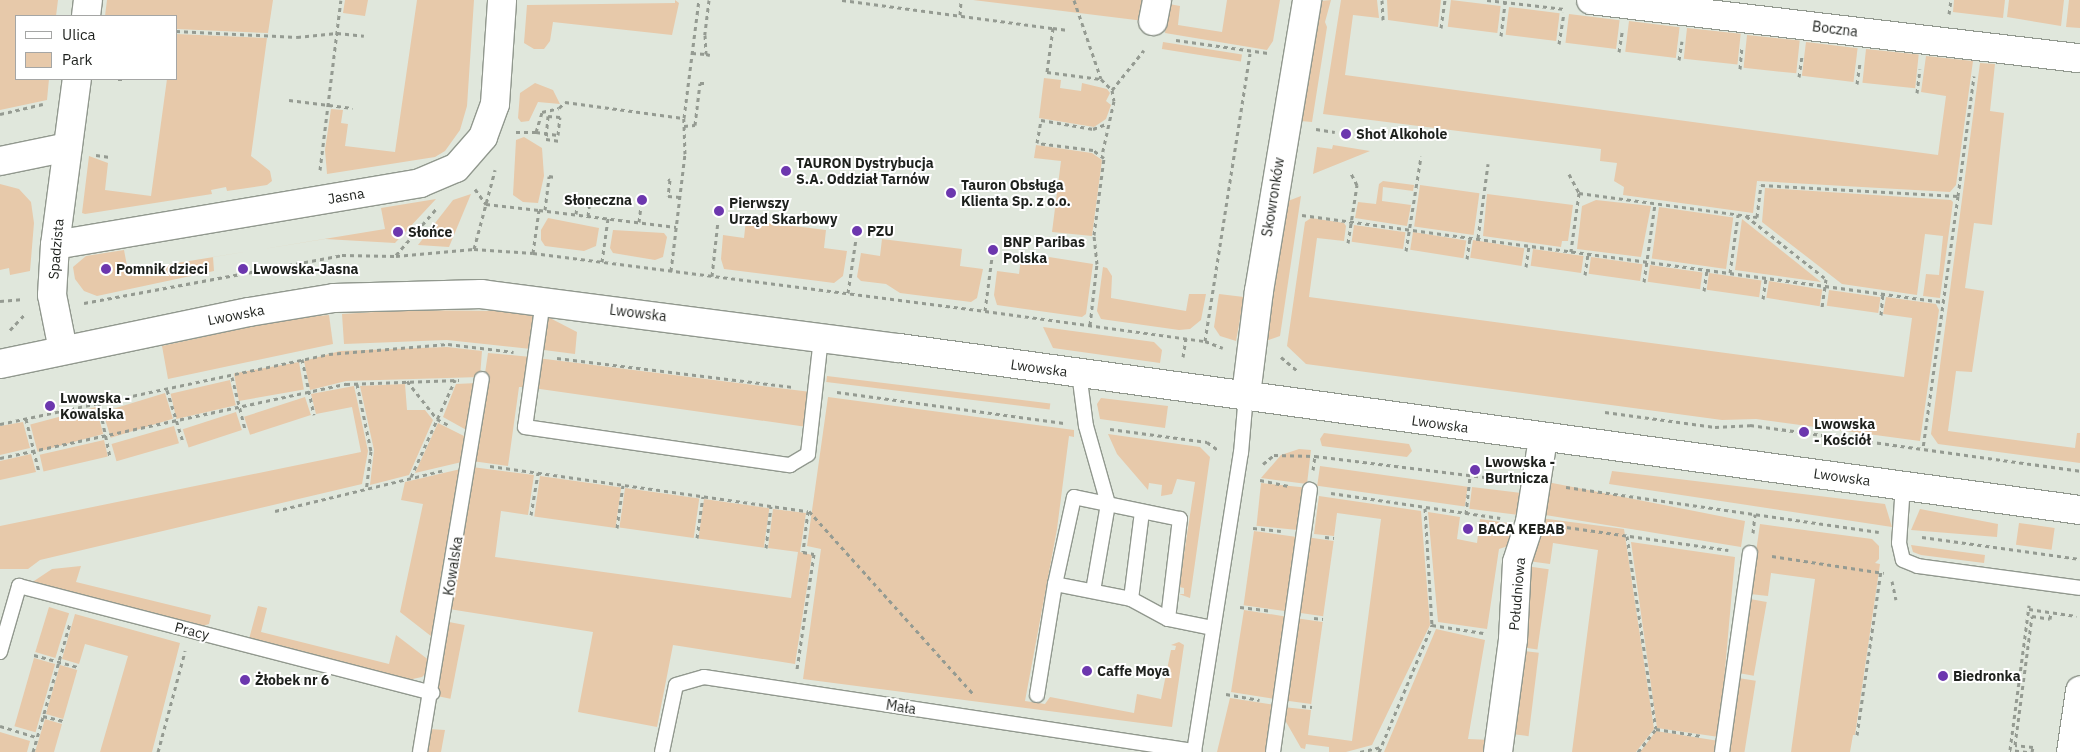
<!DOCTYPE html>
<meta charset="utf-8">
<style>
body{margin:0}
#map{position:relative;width:2080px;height:752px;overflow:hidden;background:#e0e7dc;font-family:"IBM Plex Sans",sans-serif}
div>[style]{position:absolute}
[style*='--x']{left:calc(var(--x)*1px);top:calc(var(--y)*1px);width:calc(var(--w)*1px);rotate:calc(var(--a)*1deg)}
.green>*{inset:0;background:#e7c9aa;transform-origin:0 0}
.path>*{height:3px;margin-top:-1.5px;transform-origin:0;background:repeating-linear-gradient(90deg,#959b92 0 4px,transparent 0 8px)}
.roads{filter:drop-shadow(1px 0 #91988e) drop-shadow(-1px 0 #91988e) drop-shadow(0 1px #91988e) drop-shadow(0 -1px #91988e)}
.service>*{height:14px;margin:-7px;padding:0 7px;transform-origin:7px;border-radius:7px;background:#fff}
.minor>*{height:28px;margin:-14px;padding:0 14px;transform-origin:14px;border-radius:14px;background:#fff}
.tertiary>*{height:28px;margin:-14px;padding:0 14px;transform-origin:14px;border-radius:14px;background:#fff}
.dots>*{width:14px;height:14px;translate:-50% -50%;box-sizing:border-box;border:2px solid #fff;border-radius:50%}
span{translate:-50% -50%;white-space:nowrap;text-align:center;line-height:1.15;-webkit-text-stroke:4px #fff;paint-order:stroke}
.street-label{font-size:14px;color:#1e211d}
.poi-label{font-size:14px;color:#1e211d;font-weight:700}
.left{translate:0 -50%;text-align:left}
.right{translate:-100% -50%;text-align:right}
.legend{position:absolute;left:15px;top:15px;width:162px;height:65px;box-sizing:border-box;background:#fff;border:1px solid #a5a6a5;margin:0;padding:6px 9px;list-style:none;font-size:15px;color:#1e211d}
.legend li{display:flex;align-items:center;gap:10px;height:25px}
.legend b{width:25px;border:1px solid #a5a6a5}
</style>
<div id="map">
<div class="green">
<div style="clip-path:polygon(0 0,58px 0,56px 16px,16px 16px,16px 79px,49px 79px,47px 100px,0 110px)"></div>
<div style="clip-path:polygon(107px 0,273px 0,268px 33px,176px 29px,176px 16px,105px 16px)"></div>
<div style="clip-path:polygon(345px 0,368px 0,365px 16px,343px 13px)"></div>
<div style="clip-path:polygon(417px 0,474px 0,467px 106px,460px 130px,445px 151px,435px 157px,327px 174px,325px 150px,331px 109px,343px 110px,341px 123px,348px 124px,345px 146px,395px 152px)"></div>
<div style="clip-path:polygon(675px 0,679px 3px,672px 35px,553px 22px,550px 41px,544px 49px,534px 49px,524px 43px,527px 5px,675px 3px)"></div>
<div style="clip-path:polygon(973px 0,1147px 0,1144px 21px)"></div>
<div style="clip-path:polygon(1227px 0,1280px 0,1273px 41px,1267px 50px,1165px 33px,1169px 4px,1180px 6px,1178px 25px,1222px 32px)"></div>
<div style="clip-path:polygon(1331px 0,1325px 22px,1327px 27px,1312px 122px,1301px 121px,1320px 1px)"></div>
<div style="clip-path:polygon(1341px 0,1377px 0,1379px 18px,1353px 15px,1345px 75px,1938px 155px,1946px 96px,1921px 92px,1926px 56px,1973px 61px,1956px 185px,1950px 192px,1757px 181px,1753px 213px,1623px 195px,1624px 187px,1614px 181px,1617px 163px,1600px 161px,1601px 149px,1323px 114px)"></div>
<div style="clip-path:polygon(1387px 0,1441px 0,1438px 27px,1388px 20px)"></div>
<div style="left:1451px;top:0;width:50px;height:27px;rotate:7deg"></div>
<div style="clip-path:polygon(1954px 0,2005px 0,2003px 18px,1953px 12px)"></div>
<div style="clip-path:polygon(2009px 0,2064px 0,2061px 26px,2007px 17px)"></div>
<div style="clip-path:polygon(2069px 0,2080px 0,2080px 28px,2066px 27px)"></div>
<div style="left:1509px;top:7px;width:51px;height:28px;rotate:7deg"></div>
<div style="left:1569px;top:14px;width:51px;height:29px;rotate:7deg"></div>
<div style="left:1629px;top:21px;width:51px;height:31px;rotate:7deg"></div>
<div style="left:1687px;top:28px;width:54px;height:31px;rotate:6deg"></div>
<div style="clip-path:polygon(176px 34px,267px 38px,251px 156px,270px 171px,272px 181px,267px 185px,227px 191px,226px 187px,211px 190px,212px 194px,85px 214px,82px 213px,89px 156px,108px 163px,105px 190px,151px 196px,167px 79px,176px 79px)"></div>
<div style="left:1747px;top:35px;width:53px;height:33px;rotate:6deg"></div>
<div style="left:1163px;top:42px;width:80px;height:7px;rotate:9deg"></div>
<div style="left:1806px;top:42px;width:52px;height:34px;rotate:7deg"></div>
<div style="left:1866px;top:49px;width:53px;height:34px;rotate:6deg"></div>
<div style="clip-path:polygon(1980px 63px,1995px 64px,1990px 111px,2004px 113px,1992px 225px,1974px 223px,1965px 288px,1984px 291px,1972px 372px,1956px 371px,1948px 431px,2075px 448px,2077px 433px,2080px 433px,2080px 463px,1938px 444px,1931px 434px)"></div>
<div style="clip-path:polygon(1044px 78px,1061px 80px,1060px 88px,1081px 91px,1082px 83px,1107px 89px,1110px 93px,1106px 101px,1111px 105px,1106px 119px,1094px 127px,1039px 118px)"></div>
<div style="clip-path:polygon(535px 83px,553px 90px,560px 104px,538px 102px,529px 121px,521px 122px,518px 118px,520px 93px)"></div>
<div style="clip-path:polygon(524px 137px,542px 148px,544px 176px,538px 203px,523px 202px,513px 195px,516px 140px)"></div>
<div style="clip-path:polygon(1036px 145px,1092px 153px,1102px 160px,1092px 236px,1052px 232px,1061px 161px,1034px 158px)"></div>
<div style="clip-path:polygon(1333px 145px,1370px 151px,1313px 174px,1317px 147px,1332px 149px)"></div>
<div style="clip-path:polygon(1383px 181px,1414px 185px,1413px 191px,1383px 187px,1382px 201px,1411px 205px,1407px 226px,1355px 218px,1358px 202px,1376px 204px,1379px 184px)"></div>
<div style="clip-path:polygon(0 184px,19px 189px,31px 202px,34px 223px,30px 271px,10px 275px,9px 268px,0 270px)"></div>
<div style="left:1420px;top:185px;width:60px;height:42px;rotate:8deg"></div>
<div style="clip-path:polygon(1765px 188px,1951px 200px,1953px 202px,1940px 298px,1923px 296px,1926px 274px,1939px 275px,1943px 236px,1925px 234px,1917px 295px,1842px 284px,1762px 222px)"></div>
<div style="clip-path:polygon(471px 194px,449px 247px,418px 245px,453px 200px)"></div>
<div style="clip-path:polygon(1487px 194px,1573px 205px,1568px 241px,1562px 241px,1561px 247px,1483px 236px)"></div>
<div style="clip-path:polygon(1301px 196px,1280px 336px,1266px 341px,1288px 201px)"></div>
<div style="clip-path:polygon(436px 199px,395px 243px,325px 239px,213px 257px,214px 271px,97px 296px,84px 291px,75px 279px,73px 267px,86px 256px,124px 250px,128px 271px,385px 229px,381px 208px)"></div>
<div style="clip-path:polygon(1596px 200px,1651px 206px,1641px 257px,1577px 249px,1582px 206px)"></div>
<div style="left:1659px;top:207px;width:75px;height:52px;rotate:8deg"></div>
<div style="clip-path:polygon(548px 218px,599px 228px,596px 246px,584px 251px,545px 246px,541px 240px,541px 230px)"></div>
<div style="clip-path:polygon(1311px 218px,1344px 223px,1346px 226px,1344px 241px,1317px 238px,1309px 297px,1904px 377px,1912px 318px,1883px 314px,1886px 297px,1936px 304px,1939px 310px,1920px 441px,1756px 419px,1722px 420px,1306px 364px,1287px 346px,1305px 222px)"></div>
<div style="clip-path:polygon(1742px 219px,1821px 282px,1735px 270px)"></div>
<div style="clip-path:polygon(746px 220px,826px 230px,824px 248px,847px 251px,843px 276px,834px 283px,724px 269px,721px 259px,723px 235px,744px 238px)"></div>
<div style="left:1354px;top:225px;width:52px;height:17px;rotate:8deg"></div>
<div style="clip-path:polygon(613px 230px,664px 233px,667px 237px,663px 257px,655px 260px,613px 253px,610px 248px)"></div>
<div style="left:1413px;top:232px;width:54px;height:18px;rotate:9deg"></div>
<div style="clip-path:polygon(882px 239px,962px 249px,960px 266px,983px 269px,977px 298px,971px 302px,900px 293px,886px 284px,861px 281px,857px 277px,861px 253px,880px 256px)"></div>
<div style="left:1473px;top:240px;width:52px;height:18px;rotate:9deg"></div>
<div style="left:1533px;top:249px;width:51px;height:17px;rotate:8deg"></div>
<div style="clip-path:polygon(1021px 257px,1048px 261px,1049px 257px,1093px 264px,1086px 314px,1082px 317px,997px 305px,994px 295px,997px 271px,1019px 274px)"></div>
<div style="left:1591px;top:257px;width:52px;height:17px;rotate:8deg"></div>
<div style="left:1650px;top:265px;width:53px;height:17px;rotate:8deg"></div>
<div style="clip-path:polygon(1103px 267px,1107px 268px,1112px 276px,1111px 298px,1186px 311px,1189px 294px,1206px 294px,1201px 320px,1190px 329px,1179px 330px,1101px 319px,1097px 311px)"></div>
<div style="left:1709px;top:273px;width:53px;height:17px;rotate:8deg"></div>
<div style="left:1769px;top:281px;width:54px;height:17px;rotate:9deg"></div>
<div style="left:1829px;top:290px;width:52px;height:16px;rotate:8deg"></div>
<div style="clip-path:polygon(1219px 294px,1244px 297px,1236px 341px,1220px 336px,1214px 327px)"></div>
<div style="clip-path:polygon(408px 310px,496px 311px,536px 316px,531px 349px,447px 340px,344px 344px,342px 314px)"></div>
<div style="clip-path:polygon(329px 315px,333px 344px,168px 379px,162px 346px,284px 319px)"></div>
<div style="clip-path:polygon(548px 317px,577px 332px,575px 354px,544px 350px)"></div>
<div style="clip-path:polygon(1043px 327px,1154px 342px,1162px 350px,1160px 363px,1053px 348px)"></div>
<div style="clip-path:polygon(447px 347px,482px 351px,480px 377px,346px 381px,310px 390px,304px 361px,340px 351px)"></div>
<div style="clip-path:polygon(488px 353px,531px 357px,527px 387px,519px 387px,508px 466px,472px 461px)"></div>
<div style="clip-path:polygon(537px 358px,811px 392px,807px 427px,533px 388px)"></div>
<div style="left:299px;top:362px;width:28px;height:66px;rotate:80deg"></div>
<div style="left:827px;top:376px;width:225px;height:6px;rotate:7deg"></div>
<div style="left:230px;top:380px;width:26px;height:61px;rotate:77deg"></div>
<div style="clip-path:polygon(477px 383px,470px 432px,443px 417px,456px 384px)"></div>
<div style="clip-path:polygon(405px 384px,407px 410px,425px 410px,433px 420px,409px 475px,370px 485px,374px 450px,360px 386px)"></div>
<div style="clip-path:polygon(354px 386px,368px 451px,362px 484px,40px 560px,28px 569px,0 569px,0 526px,361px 452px,352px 407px,316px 414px,311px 394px)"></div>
<div style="left:165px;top:393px;width:27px;height:65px;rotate:73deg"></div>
<div style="left:305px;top:397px;width:19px;height:64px;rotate:72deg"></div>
<div style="clip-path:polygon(828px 397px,1074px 430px,1074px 437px,1069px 436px,1057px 529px,1025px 701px,1045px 704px,1050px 697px,1134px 713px,1137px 694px,1161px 699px,1171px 650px,1175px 650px,1176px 646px,1171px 645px,1179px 642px,1184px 645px,1172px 727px,803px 679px,821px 549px,807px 546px)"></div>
<div style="clip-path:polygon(1101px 398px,1168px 406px,1165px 428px,1100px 419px,1097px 404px)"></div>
<div style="left:96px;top:407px;width:28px;height:68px;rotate:75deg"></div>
<div style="left:236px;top:412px;width:19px;height:56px;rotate:72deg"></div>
<div style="clip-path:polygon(23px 422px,30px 448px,0 455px,0 426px)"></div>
<div style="clip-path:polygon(438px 423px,470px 439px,466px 461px,415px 473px)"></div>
<div style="left:174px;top:426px;width:18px;height:65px;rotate:74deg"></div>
<div style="clip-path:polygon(1324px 433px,1409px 444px,1412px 451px,1407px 457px,1322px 446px,1320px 439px)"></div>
<div style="clip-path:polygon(1108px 434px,1200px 447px,1210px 457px,1190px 598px,1179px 594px,1184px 594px,1184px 588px,1179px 587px,1195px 482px,1177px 479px,1172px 494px,1167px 495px,1161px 496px,1162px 485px,1149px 483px,1148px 490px,1117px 454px)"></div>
<div style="left:104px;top:440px;width:17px;height:66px;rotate:77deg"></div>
<div style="clip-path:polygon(1299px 449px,1311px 450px,1307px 484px,1261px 478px,1281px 455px)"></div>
<div style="clip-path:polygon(31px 454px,36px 472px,0 480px,0 461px)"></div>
<div style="left:1320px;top:466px;width:149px;height:20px;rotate:8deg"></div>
<div style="clip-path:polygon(472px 467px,534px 475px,528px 515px,501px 511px,495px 557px,791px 598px,798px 552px,768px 548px,773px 509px,806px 513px,800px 552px,812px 555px,795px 664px,673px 645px,657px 727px,578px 712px,593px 632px,449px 609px)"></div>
<div style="clip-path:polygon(465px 468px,436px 640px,400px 612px,423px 504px,401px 500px,405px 482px)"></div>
<div style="clip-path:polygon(1612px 471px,1885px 504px,1892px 527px,1609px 484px)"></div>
<div style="left:540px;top:476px;width:82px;height:41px;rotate:8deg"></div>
<div style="clip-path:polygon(1532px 479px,1745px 521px,1741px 547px,1527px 512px)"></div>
<div style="left:1261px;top:483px;width:44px;height:43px;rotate:6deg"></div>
<div style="left:1472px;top:487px;width:54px;height:22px;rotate:7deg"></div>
<div style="left:625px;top:488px;width:75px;height:40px;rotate:8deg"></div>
<div style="clip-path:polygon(1319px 496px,1421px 511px,1430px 625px,1372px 745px,1346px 752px,1329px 752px,1329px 747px,1306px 744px,1305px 749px,1301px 748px,1282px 715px,1283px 707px,1311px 710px,1308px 735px,1352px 741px,1381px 519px,1337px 513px,1334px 536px,1314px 534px)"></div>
<div style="left:704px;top:499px;width:66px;height:40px;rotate:8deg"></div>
<div style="clip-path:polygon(1920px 509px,1998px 524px,1997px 537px,1911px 530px)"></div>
<div style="clip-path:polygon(1428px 512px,1460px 517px,1457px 539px,1477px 543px,1480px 519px,1522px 525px,1520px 542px,1499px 549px,1487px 629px,1438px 622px)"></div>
<div style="clip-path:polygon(1525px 516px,1624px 529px,1654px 729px,1636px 752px,1572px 752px,1598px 550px,1553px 543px,1550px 564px,1520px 560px)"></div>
<div style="left:2019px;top:523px;width:36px;height:22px;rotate:8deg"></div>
<div style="clip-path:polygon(1760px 524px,1872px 539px,1879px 546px,1879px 559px,1875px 563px,1880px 564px,1855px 735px,1853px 735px,1850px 752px,1791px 752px,1815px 579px,1771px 573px,1768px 596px,1750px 594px)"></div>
<div style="left:1254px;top:531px;width:45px;height:75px;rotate:8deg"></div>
<div style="left:1306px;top:537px;width:28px;height:76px;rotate:8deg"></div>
<div style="clip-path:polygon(1631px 542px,1735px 557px,1719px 737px,1657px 728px)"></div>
<div style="clip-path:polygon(1911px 545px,1985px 555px,1984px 563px,1921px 555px,1913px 552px)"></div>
<div style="left:1519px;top:565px;width:30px;height:81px;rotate:8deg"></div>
<div style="clip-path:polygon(81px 566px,76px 582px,211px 615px,209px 624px,203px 626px,31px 583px,52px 569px)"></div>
<div style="left:1750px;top:599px;width:17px;height:75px;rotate:10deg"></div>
<div style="clip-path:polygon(258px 606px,267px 608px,261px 632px,389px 664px,396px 635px,430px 661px,427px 672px,422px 677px,408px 680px,249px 639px)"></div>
<div style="left:49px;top:607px;width:21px;height:47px;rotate:17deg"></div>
<div style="left:1244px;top:610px;width:45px;height:83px;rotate:9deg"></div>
<div style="clip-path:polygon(75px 614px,180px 643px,152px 752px,100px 752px,128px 656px,85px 644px,79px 664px,62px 659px)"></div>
<div style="left:1295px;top:618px;width:28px;height:83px;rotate:8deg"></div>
<div style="left:449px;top:622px;width:16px;height:75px;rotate:11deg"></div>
<div style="clip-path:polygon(1436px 629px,1485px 640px,1468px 739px,1491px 740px,1490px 752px,1384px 752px)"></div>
<div style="left:1508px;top:649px;width:31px;height:84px;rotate:7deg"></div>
<div style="left:34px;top:658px;width:22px;height:71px;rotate:16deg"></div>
<div style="left:60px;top:665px;width:18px;height:51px;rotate:16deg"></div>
<div style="left:1738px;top:678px;width:18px;height:75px;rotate:9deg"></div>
<div style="clip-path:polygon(1230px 698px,1275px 705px,1265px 752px,1217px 752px)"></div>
<div style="clip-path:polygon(45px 719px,62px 724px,54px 752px,35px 752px)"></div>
<div style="clip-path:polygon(429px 729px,445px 730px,441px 752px,424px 752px)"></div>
<div style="clip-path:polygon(1656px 731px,1719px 741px,1717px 752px,1640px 752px)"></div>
<div style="clip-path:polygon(0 732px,30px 741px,27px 752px,0 752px)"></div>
</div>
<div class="path">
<div style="--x:709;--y:0;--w:35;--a:97"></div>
<div style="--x:705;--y:35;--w:19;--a:87"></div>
<div style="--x:706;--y:54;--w:4;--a:14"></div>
<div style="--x:842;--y:0;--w:213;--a:7.6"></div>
<div style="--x:1053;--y:28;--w:44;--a:97.8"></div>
<div style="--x:1047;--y:72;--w:54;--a:7.4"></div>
<div style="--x:1101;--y:79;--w:16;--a:45"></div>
<div style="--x:1112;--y:90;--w:11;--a:80"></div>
<div style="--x:1114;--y:101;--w:55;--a:102.5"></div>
<div style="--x:1074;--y:0;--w:83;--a:71.1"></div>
<div style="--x:1382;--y:0;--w:20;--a:87"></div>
<div style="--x:1487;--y:0;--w:78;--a:6.7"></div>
<div style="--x:1949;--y:14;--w:14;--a:-82"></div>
<div style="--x:960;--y:15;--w:15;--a:-86"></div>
<div style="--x:1053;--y:28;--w:15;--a:8"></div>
<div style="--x:1441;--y:28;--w:28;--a:-82"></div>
<div style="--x:176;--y:31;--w:121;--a:2.8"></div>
<div style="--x:297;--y:37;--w:40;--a:-5.7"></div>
<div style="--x:337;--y:33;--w:27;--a:6"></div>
<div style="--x:1501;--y:36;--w:34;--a:-83"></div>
<div style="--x:1176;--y:40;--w:93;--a:8"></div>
<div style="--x:1559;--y:44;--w:32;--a:-81"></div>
<div style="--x:1619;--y:52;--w:20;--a:-81"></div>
<div style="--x:692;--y:53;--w:14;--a:4"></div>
<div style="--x:1679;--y:60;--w:19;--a:-81"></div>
<div style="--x:1740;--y:69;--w:23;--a:-85"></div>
<div style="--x:1799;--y:77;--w:22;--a:-82"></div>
<div style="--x:118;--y:79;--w:4;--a:0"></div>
<div style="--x:1857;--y:84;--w:22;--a:-82"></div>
<div style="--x:1112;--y:90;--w:51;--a:-51.3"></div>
<div style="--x:1917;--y:93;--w:24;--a:-83"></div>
<div style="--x:289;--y:100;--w:64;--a:7.1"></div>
<div style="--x:0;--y:114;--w:44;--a:-13.1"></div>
<div style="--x:684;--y:126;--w:11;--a:-5"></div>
<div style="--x:695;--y:125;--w:42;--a:-83.2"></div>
<div style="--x:700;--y:83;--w:6;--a:0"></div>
<div style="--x:1316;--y:129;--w:19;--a:9"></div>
<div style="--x:516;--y:132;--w:20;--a:0"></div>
<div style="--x:536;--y:132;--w:21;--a:-73"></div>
<div style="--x:542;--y:112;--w:17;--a:-13"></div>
<div style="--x:559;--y:108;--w:8;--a:-45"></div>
<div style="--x:565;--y:102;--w:119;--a:7.7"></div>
<div style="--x:536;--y:132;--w:22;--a:8"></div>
<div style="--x:558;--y:135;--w:18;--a:-84"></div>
<div style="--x:560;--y:117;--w:12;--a:-175"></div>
<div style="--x:548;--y:116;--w:23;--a:95"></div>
<div style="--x:546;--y:139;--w:14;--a:8"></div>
<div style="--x:96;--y:155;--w:14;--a:8"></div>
<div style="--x:320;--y:170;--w:171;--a:-83"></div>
<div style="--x:1569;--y:174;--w:21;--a:62"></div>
<div style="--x:1579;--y:193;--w:59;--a:97.9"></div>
<div style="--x:668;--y:179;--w:2;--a:27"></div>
<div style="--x:670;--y:180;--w:16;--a:97"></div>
<div style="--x:668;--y:196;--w:12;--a:5"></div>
<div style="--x:475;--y:189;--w:19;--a:54"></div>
<div style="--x:486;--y:204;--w:53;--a:6.5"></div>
<div style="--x:1579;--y:193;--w:180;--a:7.7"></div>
<div style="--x:1757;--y:217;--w:32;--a:-83"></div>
<div style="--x:1761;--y:185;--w:197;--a:3.2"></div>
<div style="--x:1958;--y:196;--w:255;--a:97.9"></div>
<div style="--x:1958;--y:196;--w:121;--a:-82.4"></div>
<div style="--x:545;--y:210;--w:34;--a:-83"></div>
<div style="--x:549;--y:176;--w:6;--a:9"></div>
<div style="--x:576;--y:214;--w:17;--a:-83"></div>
<div style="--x:1302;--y:215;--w:647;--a:7.73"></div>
<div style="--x:588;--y:216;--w:17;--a:-83"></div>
<div style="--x:1746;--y:216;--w:102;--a:38.2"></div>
<div style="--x:1826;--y:279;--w:28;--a:98"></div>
<div style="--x:639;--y:222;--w:17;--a:-83"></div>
<div style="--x:1478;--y:238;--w:75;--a:-82.3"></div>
<div style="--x:1348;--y:243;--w:59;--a:-81.2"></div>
<div style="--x:1357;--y:185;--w:13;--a:-117"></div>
<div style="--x:474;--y:249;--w:82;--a:-75.1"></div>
<div style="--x:1406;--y:251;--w:96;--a:-81"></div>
<div style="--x:533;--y:253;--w:43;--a:-82.1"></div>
<div style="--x:539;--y:210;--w:138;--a:7.1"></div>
<div style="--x:396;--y:255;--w:61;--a:-49"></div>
<div style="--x:1467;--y:259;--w:22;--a:-82"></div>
<div style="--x:602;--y:262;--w:44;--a:-82.2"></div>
<div style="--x:1526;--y:267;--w:21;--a:-82"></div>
<div style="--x:671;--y:271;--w:118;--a:-83.2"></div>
<div style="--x:685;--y:154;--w:36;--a:-92"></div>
<div style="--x:684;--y:118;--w:119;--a:-82.8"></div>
<div style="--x:1730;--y:273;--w:59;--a:-82.1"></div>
<div style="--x:1585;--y:275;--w:21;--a:-82"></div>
<div style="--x:712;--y:276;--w:55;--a:-83.8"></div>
<div style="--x:1644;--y:282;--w:79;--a:-82"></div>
<div style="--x:1704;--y:291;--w:21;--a:-82"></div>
<div style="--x:848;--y:293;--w:55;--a:-81.6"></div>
<div style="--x:1763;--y:299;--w:21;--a:-82"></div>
<div style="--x:0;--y:301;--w:24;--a:-5"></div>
<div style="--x:84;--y:303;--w:262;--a:-10.5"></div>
<div style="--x:342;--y:255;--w:54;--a:1.1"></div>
<div style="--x:396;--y:256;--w:78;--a:-5.1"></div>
<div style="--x:474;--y:249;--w:59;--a:3.9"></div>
<div style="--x:533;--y:253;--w:456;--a:7.3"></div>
<div style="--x:985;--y:311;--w:222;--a:7.8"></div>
<div style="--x:1205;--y:341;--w:19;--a:21"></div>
<div style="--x:985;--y:311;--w:54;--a:-82.6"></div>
<div style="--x:1881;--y:315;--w:21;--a:-85"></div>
<div style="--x:1090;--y:325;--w:61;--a:-83.5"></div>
<div style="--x:1097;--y:264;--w:29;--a:-96"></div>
<div style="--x:1094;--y:235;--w:78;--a:-82.6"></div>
<div style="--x:1104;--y:158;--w:14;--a:-144"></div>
<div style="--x:1093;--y:150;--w:56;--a:-172.9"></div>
<div style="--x:1037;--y:143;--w:23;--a:-80"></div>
<div style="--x:1041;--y:120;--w:53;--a:9.8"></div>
<div style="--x:1093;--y:129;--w:14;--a:-21"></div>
<div style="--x:10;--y:330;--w:23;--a:-47"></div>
<div style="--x:1205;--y:341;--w:291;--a:-81.1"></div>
<div style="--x:1183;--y:357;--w:19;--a:-81"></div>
<div style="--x:1281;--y:357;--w:23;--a:40"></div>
<div style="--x:557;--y:358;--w:239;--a:7"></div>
<div style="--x:302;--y:359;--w:57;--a:77.9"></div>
<div style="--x:232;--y:377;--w:54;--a:76"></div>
<div style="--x:407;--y:381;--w:48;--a:51.7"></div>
<div style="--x:437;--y:419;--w:15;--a:28"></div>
<div style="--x:357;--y:384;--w:68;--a:78.2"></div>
<div style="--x:371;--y:451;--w:38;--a:97"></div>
<div style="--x:167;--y:390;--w:54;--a:72.9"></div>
<div style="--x:837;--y:392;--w:229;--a:7.8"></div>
<div style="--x:99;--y:404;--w:54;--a:78.3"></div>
<div style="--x:1605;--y:412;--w:111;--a:7.8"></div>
<div style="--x:1715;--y:427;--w:35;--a:-3"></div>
<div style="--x:1750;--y:425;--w:333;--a:7.9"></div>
<div style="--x:26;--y:419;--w:55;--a:76.2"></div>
<div style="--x:0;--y:424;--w:336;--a:-12"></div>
<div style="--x:329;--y:354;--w:119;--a:-4.8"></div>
<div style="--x:448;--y:344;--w:66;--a:6.9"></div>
<div style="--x:1110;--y:429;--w:98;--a:7.6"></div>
<div style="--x:1207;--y:442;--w:14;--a:36"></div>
<div style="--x:0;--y:458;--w:354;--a:-12.1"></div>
<div style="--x:346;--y:384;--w:113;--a:-2"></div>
<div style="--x:1263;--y:464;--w:14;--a:-39"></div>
<div style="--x:1274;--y:455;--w:41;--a:1.4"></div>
<div style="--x:1315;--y:456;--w:193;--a:7.1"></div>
<div style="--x:490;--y:466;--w:321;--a:8.1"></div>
<div style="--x:808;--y:511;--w:41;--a:97"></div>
<div style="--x:803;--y:552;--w:11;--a:10"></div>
<div style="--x:814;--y:554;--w:116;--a:98.4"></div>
<div style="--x:1313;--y:470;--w:14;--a:-82"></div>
<div style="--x:411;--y:477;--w:107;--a:-65.6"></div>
<div style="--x:1260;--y:480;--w:29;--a:12"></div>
<div style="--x:1566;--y:487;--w:316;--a:8.2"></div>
<div style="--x:1331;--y:493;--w:171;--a:8.4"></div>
<div style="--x:1425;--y:508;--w:117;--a:86.6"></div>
<div style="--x:1432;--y:625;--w:52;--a:8.9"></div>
<div style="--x:275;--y:511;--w:174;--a:-13.6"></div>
<div style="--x:809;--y:511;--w:246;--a:48.1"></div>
<div style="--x:1466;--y:514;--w:38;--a:-84"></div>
<div style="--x:531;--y:515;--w:43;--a:-80.5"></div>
<div style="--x:1559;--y:526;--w:171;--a:8.1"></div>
<div style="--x:617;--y:528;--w:43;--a:-82.1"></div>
<div style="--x:1253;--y:528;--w:28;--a:6"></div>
<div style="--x:1753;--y:533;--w:19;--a:-84"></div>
<div style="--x:1627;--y:536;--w:195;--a:81.5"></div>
<div style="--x:1656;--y:729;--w:46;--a:8.8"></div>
<div style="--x:1325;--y:537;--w:9;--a:6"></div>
<div style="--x:1922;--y:537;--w:160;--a:7.9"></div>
<div style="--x:697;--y:538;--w:42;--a:-81.9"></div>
<div style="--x:766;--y:548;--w:42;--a:-83.2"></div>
<div style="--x:1772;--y:556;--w:113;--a:8.6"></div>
<div style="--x:1892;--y:581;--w:19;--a:78"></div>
<div style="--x:1240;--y:607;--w:31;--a:7"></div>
<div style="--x:2029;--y:609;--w:48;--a:8.5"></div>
<div style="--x:1314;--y:618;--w:9;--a:6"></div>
<div style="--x:34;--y:655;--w:46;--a:15.3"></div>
<div style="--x:1226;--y:694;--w:34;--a:10"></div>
<div style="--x:1302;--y:706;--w:10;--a:6"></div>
<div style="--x:43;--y:716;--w:21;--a:14"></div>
<div style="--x:0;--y:726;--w:39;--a:17"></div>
<div style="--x:1857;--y:735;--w:167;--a:-81.7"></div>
<div style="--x:33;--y:752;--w:134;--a:-74"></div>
<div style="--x:158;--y:752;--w:105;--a:-75"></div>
<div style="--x:1360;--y:752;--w:22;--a:-13"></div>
<div style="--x:1379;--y:752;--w:138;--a:-67.3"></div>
<div style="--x:1638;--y:752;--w:29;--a:-52"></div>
<div style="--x:2027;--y:752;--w:17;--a:-173"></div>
<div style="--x:2010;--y:750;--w:146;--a:-82.5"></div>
<div style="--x:2032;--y:752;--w:5;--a:-79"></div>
<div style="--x:2033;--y:747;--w:18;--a:-174"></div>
<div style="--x:2015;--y:745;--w:130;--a:-82.5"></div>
<div style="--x:2032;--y:616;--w:18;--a:9"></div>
<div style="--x:2050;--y:619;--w:7;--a:-82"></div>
</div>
<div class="roads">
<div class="service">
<div style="--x:543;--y:301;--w:127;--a:98.1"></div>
<div style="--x:525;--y:427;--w:268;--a:8.2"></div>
<div style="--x:790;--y:465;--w:21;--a:-31"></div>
<div style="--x:808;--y:454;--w:117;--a:-83.6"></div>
<div style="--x:1079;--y:373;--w:53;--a:82.5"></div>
<div style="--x:1086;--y:426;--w:81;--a:74.2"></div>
<div style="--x:1108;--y:504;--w:88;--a:99.8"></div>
<div style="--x:1903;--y:485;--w:58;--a:93.9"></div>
<div style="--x:1899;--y:543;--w:17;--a:77"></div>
<div style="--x:1903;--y:560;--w:16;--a:22"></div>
<div style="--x:1918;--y:566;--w:163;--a:7.7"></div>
<div style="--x:1131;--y:599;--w:88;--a:-82.8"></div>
<div style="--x:1168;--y:619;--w:101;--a:-83.2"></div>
<div style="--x:1180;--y:519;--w:108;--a:-168.3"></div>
<div style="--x:1074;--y:497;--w:89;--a:102.3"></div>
<div style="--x:1055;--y:584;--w:77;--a:11.2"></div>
<div style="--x:1131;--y:599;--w:42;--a:28.4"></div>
<div style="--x:1168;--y:619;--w:46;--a:11.3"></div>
<div style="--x:0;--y:652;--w:69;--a:-73.9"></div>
<div style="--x:19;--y:586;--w:427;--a:14.5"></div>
<div style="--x:1037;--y:695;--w:112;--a:-80.8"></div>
<div style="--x:420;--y:752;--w:378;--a:-80.6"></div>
<div style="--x:662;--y:752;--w:68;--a:-78.2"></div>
<div style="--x:676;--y:685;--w:29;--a:-16"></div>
<div style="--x:704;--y:677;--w:496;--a:8.6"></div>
<div style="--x:1194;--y:752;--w:303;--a:-81.1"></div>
<div style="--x:1241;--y:453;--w:58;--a:-85.1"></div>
<div style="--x:1273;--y:752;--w:265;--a:-82"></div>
<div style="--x:1722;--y:752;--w:201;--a:-82"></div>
</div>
<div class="minor">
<div style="--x:1591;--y:0;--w:492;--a:6.8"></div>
<div style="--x:86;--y:16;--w:16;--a:-83"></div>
<div style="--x:1153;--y:21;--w:21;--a:-79"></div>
<div style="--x:0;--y:161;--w:69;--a:-11.6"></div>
<div style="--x:55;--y:245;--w:370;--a:-9.6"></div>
<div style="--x:420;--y:183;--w:39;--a:-23"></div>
<div style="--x:456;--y:168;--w:41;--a:-48.9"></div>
<div style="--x:483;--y:137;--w:35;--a:-70"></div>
<div style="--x:495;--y:104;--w:104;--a:-86.1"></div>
<div style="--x:63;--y:350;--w:56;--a:-101.3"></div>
<div style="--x:52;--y:295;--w:50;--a:-86.6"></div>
<div style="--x:55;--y:245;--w:167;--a:-82.5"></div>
<div style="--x:1246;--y:395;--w:105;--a:-82.9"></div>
<div style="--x:1259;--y:291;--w:295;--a:-80.6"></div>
<div style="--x:1498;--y:752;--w:114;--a:-82.4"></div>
<div style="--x:1513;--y:639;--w:77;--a:-87"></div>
<div style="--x:1517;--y:562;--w:42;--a:-72"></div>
<div style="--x:1530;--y:522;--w:85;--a:-81.2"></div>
<div style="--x:2071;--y:752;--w:62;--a:-81.6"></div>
</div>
<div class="tertiary">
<div style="--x:0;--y:364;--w:254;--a:-11.8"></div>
<div style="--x:249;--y:312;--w:86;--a:-9.4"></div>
<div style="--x:334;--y:298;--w:147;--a:-1.6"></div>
<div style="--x:481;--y:294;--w:421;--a:7.4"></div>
<div style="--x:899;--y:348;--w:1192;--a:7.81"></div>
</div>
</div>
<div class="dots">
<div style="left:1346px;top:134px;background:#6c37ae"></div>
<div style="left:786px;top:171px;background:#6c37ae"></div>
<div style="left:951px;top:193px;background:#6c37ae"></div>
<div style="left:642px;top:200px;background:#6c37ae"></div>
<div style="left:719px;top:211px;background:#6c37ae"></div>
<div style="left:857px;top:231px;background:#6c37ae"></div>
<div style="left:398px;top:232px;background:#6c37ae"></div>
<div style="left:993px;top:250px;background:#6c37ae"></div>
<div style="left:106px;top:269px;background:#6c37ae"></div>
<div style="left:243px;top:269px;background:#6c37ae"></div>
<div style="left:50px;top:406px;background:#6c37ae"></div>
<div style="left:1804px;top:432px;background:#6c37ae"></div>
<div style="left:1475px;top:470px;background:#6c37ae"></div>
<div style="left:1468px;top:529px;background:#6c37ae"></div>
<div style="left:1087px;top:671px;background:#6c37ae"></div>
<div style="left:1943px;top:676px;background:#6c37ae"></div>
<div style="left:245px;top:680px;background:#6c37ae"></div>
</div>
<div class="street-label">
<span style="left:1835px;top:29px;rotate:7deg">Boczna</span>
<span style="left:346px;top:196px;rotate:-10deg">Jasna</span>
<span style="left:1273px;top:197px;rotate:-81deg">Skowronków</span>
<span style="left:56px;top:249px;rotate:-85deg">Spadzista</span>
<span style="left:638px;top:313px;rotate:7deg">Lwowska</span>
<span style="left:236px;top:315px;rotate:-11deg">Lwowska</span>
<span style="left:1039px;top:368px;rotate:8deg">Lwowska</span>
<span style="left:1440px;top:424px;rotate:8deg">Lwowska</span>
<span style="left:1842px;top:477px;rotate:8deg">Lwowska</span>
<span style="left:453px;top:566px;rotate:-81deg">Kowalska</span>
<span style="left:1517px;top:594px;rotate:-85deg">Południowa</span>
<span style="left:192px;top:631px;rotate:14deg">Pracy</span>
<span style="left:901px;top:707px;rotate:9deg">Mała</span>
</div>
<div class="poi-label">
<span class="left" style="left:1356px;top:134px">Shot Alkohole</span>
<span class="left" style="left:796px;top:171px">TAURON Dystrybucja<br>S.A. Oddział Tarnów</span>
<span class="left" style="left:961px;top:193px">Tauron Obsługa<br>Klienta Sp. z o.o.</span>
<span class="right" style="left:632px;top:200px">Słoneczna</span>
<span class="left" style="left:729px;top:211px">Pierwszy<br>Urząd Skarbowy</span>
<span class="left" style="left:867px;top:231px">PZU</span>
<span class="left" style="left:408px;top:232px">Słońce</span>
<span class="left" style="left:1003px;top:250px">BNP Paribas<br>Polska</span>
<span class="left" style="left:116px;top:269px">Pomnik dzieci</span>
<span class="left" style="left:253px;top:269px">Lwowska-Jasna</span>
<span class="left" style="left:60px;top:406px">Lwowska -<br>Kowalska</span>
<span class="left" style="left:1814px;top:432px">Lwowska<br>- Kościół</span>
<span class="left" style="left:1485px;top:470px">Lwowska -<br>Burtnicza</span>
<span class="left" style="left:1478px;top:529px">BACA KEBAB</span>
<span class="left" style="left:1097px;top:671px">Caffe Moya</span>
<span class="left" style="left:1953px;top:676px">Biedronka</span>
<span class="left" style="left:255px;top:680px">Żłobek nr 6</span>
</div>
<ul class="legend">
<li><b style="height:6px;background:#fff"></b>Ulica</li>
<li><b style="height:14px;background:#e7c9aa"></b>Park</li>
</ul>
</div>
